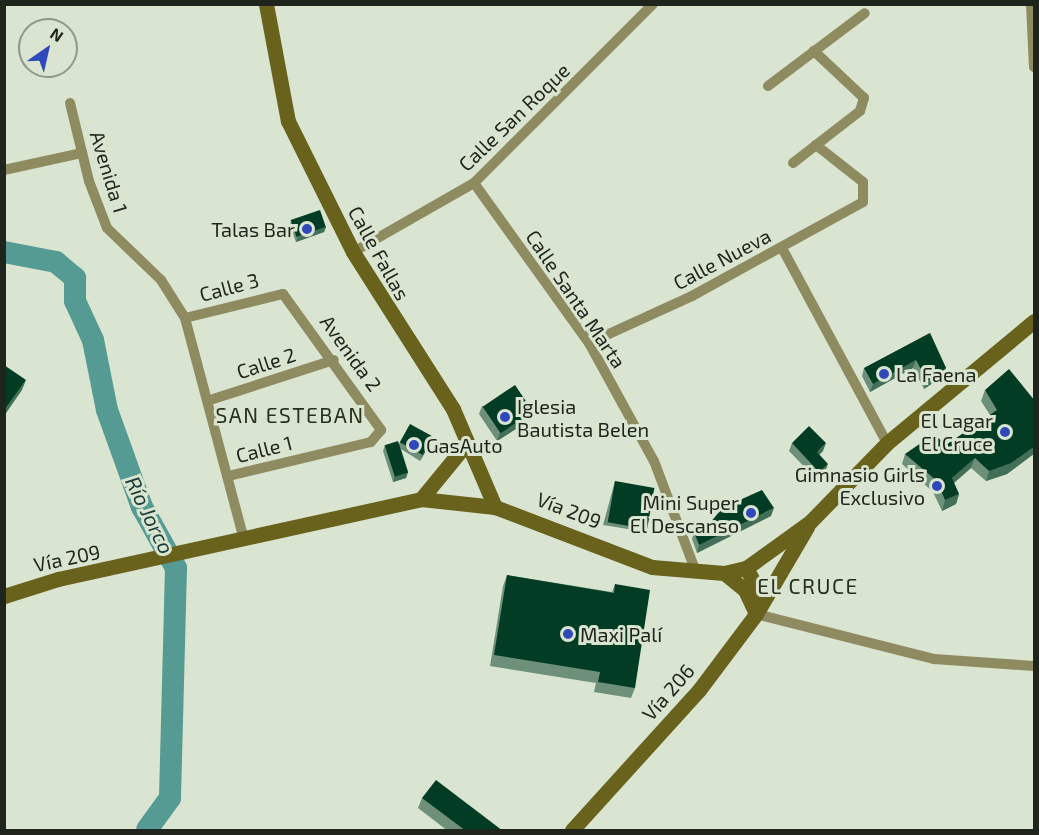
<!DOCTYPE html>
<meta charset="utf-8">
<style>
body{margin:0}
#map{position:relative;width:1039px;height:835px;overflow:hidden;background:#d9e5d0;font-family:"Exo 2",sans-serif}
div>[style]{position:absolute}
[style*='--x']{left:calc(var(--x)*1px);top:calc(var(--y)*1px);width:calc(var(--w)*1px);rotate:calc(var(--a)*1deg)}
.river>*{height:22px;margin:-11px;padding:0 11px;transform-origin:11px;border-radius:11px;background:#569b93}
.street>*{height:10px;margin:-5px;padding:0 5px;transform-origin:5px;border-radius:5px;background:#8f8b61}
.secondary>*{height:15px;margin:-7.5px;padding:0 7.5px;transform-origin:7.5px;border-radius:7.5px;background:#69621c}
.wall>*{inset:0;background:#6e907a}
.shaded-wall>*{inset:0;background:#436f58}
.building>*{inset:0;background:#033c24;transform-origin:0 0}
.dots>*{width:16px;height:16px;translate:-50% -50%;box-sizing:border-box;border:3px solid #d9e5d0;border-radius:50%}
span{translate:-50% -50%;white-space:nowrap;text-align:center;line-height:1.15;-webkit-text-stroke:6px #d9e5d0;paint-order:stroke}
.street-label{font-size:20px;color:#1f241c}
.poi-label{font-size:20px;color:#1f241c}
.right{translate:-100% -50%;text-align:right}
.left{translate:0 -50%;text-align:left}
.neighbourhood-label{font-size:21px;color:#27301f;letter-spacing:1.5px}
.water-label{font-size:21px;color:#1a3c39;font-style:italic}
.frame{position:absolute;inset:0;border:6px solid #1f241c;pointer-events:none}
.north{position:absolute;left:18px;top:18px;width:60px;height:60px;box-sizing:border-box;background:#d9e5d0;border:2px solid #8f9888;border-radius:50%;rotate:34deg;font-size:16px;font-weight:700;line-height:24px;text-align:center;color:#1f241c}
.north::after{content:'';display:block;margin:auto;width:21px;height:27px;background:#3049ba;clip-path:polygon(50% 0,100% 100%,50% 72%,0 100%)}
</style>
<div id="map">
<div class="river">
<div style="--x:4;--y:252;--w:53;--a:10.9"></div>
<div style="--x:56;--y:262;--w:25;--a:40"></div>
<div style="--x:75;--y:278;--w:23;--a:90"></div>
<div style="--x:75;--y:301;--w:43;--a:65.2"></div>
<div style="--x:93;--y:340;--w:71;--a:78.7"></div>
<div style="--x:107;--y:410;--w:103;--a:70.2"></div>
<div style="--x:142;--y:507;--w:70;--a:60.9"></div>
<div style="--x:176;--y:568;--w:230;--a:91.5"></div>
<div style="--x:170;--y:798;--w:39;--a:126"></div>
</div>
<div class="street">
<div style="--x:1031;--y:4;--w:63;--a:87.3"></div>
<div style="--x:768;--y:86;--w:121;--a:-37"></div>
<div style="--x:70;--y:103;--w:80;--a:76.3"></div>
<div style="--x:89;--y:181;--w:50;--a:69"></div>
<div style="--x:107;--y:228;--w:75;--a:43.9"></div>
<div style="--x:161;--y:280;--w:45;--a:57.7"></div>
<div style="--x:185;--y:318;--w:229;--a:75.1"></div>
<div style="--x:793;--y:163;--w:85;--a:-37.8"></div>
<div style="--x:860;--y:111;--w:14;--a:-73"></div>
<div style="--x:864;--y:98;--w:69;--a:-136.8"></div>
<div style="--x:4;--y:170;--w:80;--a:-12.3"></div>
<div style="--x:474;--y:183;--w:197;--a:54.3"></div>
<div style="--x:589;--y:343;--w:135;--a:61.2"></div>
<div style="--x:654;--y:461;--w:119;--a:69.3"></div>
<div style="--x:782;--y:248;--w:221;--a:61.7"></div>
<div style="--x:353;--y:252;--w:139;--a:-29.7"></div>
<div style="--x:474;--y:183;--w:253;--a:-45"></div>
<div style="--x:185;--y:318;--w:101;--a:-13.8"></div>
<div style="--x:283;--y:294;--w:168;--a:54.2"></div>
<div style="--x:381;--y:430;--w:16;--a:130"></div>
<div style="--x:371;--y:442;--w:147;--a:166.6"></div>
<div style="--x:589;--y:343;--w:113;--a:-24.5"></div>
<div style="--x:692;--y:296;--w:195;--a:-28.8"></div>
<div style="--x:863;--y:202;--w:20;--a:-90"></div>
<div style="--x:863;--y:182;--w:60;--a:-141.8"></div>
<div style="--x:210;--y:400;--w:130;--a:-17.9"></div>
<div style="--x:756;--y:614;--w:184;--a:14.2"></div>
<div style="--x:934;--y:659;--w:100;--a:4"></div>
</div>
<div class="secondary">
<div style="--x:266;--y:4;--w:119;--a:79.4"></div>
<div style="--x:288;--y:121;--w:146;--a:63.6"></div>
<div style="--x:353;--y:252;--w:186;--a:57.5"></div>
<div style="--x:453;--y:409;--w:107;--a:66.8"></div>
<div style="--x:421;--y:499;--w:72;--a:-50.6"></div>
<div style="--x:746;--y:568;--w:25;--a:61"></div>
<div style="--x:758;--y:590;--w:21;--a:95"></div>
<div style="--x:724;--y:573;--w:27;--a:39"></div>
<div style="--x:745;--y:590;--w:26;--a:65"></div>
<div style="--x:4;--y:596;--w:57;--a:-17.5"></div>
<div style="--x:58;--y:579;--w:372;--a:-12.4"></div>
<div style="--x:421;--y:499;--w:74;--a:6.2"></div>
<div style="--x:495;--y:507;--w:168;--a:20.9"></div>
<div style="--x:652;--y:567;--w:72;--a:4.8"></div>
<div style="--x:724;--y:573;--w:23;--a:-13"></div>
<div style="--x:746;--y:568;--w:79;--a:-35.7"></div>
<div style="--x:810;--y:522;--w:110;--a:-45.7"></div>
<div style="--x:887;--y:443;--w:191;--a:-39.7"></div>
<div style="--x:572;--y:830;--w:189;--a:-47.8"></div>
<div style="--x:699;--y:690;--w:95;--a:-53.1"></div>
<div style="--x:756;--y:614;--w:101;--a:-59.6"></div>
</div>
<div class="wall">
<div style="clip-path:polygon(291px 220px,326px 227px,324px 232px,296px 242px,290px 226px)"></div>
<div style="clip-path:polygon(930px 333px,946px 368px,943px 376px,924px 389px,913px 368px,870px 392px,862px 376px,864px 368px)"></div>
<div style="clip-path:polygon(985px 390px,1035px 401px,1035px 453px,1007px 474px,986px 481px,971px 468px,954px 483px,959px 494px,956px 504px,942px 511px,933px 492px,902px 464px,905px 454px,946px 445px,990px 415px,981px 401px)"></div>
<div style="clip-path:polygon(482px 406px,530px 420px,497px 441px,479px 414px)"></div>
<div style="clip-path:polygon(433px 437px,431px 442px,420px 461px,401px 449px,408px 472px,406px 478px,393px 482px,383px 451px,385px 445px,399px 444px,400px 442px)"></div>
<div style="clip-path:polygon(792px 443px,823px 451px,819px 455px,825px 472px,817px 480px,789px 451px)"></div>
<div style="clip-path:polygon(615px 481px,647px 529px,646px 532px,603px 525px)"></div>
<div style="clip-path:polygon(733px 503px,771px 516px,697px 553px,692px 539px,694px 532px,706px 528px)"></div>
<div style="clip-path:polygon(507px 575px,612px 592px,615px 584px,635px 688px,631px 698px,594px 692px,596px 683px,490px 666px,503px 586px)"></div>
<div style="clip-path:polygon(422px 798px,503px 831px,448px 831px,418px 808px)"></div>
</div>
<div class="shaded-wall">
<div style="clip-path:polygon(326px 227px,324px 232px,296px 242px,298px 237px)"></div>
<div style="clip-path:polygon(916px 360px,913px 368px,870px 392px,873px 384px)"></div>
<div style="clip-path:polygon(946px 368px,943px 376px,924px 389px,927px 381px)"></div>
<div style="clip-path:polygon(26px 380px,22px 390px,4px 416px,4px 411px)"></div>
<div style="clip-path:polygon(533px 412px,530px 420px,497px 441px,500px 433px)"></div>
<div style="clip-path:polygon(433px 437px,431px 442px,420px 461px,422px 456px)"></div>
<div style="clip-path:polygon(826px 443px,823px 451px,814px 460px,817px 452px)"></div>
<div style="clip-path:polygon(1035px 446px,1035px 453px,1007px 474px,986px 481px,989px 471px)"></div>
<div style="clip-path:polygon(975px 458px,971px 468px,948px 488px,952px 478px)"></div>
<div style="clip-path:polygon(828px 464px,825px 472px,817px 480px,819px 472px)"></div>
<div style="clip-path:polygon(408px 472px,406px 478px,393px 482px,395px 476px)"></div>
<div style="clip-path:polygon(959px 494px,956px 504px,942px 511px,945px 500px)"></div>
<div style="clip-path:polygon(774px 508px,771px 516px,697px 553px,699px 545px)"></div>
</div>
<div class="building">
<div style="left:320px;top:210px;width:18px;height:31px;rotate:71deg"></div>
<div style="clip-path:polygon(930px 333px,946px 368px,927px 381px,916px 360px,873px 384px,864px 368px)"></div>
<div style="clip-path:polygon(4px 365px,26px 380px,4px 411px)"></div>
<div style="clip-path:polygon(1009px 369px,1035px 401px,1035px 446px,1011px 463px,989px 471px,975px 458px,952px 478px,959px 494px,945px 500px,937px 481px,905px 454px,934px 434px,946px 445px,997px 410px,985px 390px)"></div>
<div style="left:515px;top:385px;width:32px;height:39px;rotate:56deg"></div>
<div style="left:410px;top:424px;width:26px;height:21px;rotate:29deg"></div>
<div style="clip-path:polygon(809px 426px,826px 443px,817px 452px,828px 464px,819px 472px,792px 443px)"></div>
<div style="left:398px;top:441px;width:33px;height:14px;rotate:72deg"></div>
<div style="left:615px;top:481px;width:40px;height:42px;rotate:10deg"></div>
<div style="clip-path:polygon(762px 490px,774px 508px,699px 545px,694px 532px,706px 528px,731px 497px,733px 503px)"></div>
<div style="clip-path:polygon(507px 575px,614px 593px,615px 584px,650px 590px,635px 688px,598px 682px,600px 672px,494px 655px)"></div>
<div style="clip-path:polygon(436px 780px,503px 831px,466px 831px,422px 798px)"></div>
</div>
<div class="dots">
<div style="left:307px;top:229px;background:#3049ba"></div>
<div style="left:884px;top:374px;background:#3049ba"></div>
<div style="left:505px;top:417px;background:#3049ba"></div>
<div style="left:1005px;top:432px;background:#3049ba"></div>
<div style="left:414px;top:445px;background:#3049ba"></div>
<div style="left:937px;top:486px;background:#3049ba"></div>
<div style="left:751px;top:513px;background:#3049ba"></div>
<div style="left:568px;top:634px;background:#3049ba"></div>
</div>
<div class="street-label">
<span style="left:514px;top:117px;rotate:-44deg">Calle San Roque</span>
<span style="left:109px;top:172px;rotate:73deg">Avenida 1</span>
<span style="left:379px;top:253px;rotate:61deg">Calle Fallas</span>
<span style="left:722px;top:259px;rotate:-28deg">Calle Nueva</span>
<span style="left:229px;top:287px;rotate:-15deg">Calle 3</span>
<span style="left:576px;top:299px;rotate:56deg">Calle Santa Marta</span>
<span style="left:351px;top:353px;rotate:54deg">Avenida 2</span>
<span style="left:266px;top:363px;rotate:-18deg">Calle 2</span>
<span style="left:264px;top:449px;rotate:-14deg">Calle 1</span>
<span style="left:569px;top:510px;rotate:21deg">Vía 209</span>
<span style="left:67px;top:558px;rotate:-12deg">Vía 209</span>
<span style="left:668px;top:692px;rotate:-49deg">Vía 206</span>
</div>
<div class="poi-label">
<span class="right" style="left:295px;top:229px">Talas Bar</span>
<span class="left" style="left:896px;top:374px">La Faena</span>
<span class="left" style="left:517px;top:418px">Iglesia<br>Bautista Belen</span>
<span class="right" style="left:993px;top:432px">El Lagar<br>El Cruce</span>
<span class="left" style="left:426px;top:445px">GasAuto</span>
<span class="right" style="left:925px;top:486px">Gimnasio Girls<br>Exclusivo</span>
<span class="right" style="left:739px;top:514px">Mini Super<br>El Descanso</span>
<span class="left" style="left:580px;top:634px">Maxi Palí</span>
</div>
<div class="neighbourhood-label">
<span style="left:290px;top:415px">SAN ESTEBAN</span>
<span style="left:808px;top:586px">EL CRUCE</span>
</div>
<div class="water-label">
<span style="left:150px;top:515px;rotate:64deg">Río Jorco</span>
</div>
<div class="frame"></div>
<div class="north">N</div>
</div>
